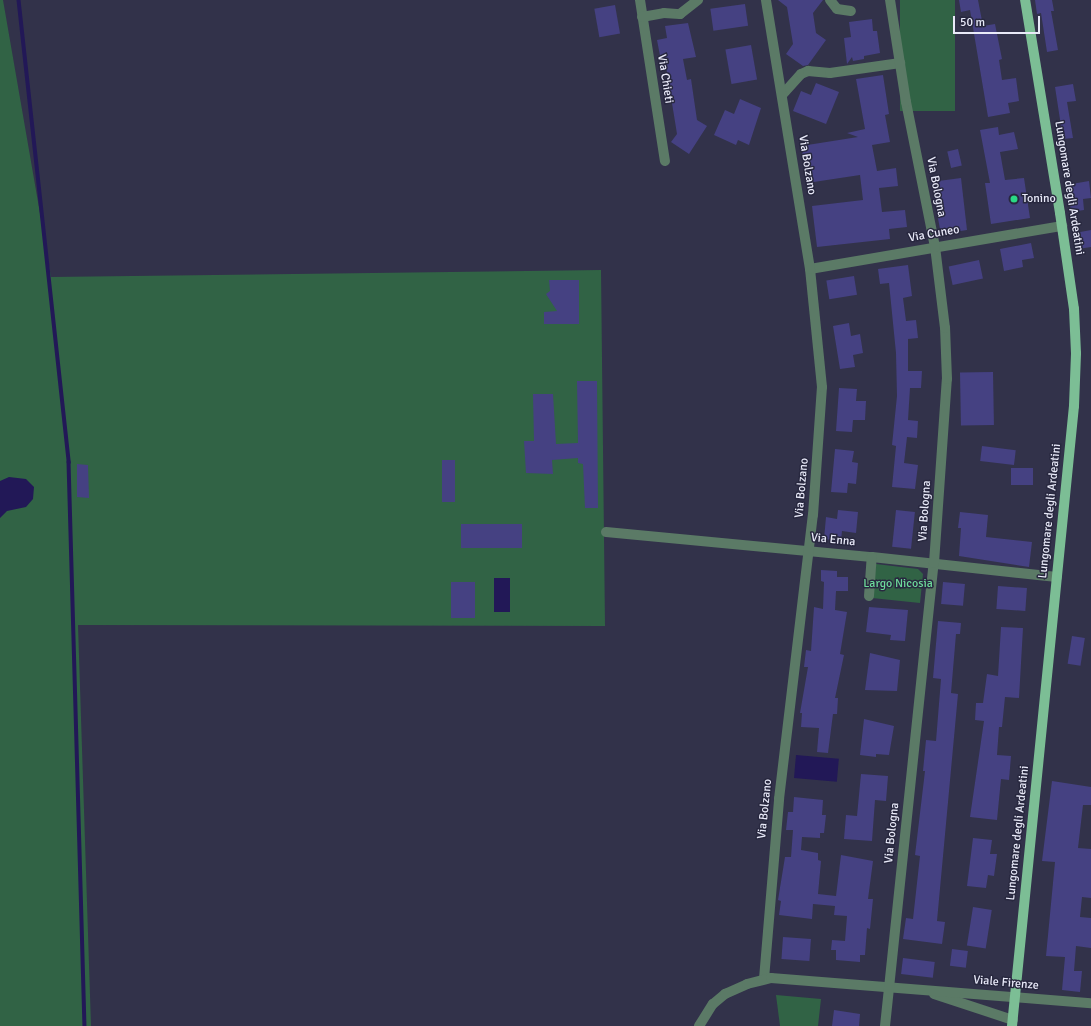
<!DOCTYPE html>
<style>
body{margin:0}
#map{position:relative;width:1091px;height:1026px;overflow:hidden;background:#32324a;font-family:Signika,sans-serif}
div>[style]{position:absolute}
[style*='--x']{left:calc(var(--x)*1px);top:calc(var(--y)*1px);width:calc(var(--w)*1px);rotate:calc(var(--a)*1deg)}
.green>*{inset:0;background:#316345;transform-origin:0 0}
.water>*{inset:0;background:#221857;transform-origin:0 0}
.stream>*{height:3.5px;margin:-1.75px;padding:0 1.75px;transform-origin:1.75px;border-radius:1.75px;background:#221857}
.building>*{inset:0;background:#454182;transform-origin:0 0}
.minor>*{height:10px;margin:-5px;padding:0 5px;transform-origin:5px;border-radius:5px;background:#5b7a66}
.major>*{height:10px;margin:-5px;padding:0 5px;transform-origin:5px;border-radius:5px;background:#7cbe95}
.dots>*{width:11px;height:11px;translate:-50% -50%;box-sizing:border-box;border:2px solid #28283f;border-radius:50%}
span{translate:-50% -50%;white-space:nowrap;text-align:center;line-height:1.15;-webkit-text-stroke:3px #28283f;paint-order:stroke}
.street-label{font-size:12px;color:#e9eaf9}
.poi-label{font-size:12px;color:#e9eaf9}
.left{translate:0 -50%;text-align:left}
.park-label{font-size:12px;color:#6ddb9b}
.scale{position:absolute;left:953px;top:16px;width:87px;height:18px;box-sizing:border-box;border:2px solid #e9eaf9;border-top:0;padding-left:5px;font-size:12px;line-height:14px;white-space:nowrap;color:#e9eaf9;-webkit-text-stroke:3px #28283f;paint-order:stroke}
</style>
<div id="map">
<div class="green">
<div style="clip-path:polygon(0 0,3px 0,51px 277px,601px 270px,605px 626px,78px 625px,91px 1026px,0 1026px)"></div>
<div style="left:900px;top:0;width:55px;height:111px"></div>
<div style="clip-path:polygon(876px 564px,918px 569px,923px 574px,920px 603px,872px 598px)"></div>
<div style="clip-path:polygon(776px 995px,821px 999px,818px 1026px,780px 1026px)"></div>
</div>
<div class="water">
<div style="clip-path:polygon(9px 477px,26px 479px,34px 487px,33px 499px,26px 507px,7px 511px,0 518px,0 481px)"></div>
<div style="left:510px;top:578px;width:34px;height:16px;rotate:90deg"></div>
<div style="left:796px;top:755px;width:43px;height:23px;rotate:5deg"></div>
</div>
<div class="stream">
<div style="--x:19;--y:0;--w:465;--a:83.8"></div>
<div style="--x:69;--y:462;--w:564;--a:88.38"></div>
</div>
<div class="building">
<div style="clip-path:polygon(778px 0,823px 0,813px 13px,816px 33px,826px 40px,808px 65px,803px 66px,786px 54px,793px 44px,787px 7px)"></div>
<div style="clip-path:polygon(959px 0,978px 0,983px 26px,995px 24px,1002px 59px,999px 60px,1002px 80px,1016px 78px,1019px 101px,1008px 103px,1010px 113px,988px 117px,970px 10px,961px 12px)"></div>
<div style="clip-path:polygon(1035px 0,1052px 0,1054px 11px,1051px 11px,1058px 50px,1047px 52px,1041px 13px,1037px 14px)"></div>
<div style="left:745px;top:4px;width:22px;height:35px;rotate:82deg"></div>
<div style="left:615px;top:5px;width:29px;height:21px;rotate:80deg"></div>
<div style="clip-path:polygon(872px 19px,873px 31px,877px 31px,880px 53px,864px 56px,864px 59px,853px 61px,852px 57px,847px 64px,844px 38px,851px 37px,849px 22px)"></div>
<div style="clip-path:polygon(688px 23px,696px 57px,683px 59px,687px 80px,691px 79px,697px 120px,707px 126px,689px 154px,671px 142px,677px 134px,666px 66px,662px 66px,657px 40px,667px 38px,665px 26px)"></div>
<div style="left:751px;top:45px;width:35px;height:26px;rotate:80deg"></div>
<div style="clip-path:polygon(883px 75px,889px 114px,885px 115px,890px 142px,872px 145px,877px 171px,896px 168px,898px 186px,879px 188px,882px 212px,905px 210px,907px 227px,889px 229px,890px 239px,817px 247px,812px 206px,863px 200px,860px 175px,807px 183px,801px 146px,858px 137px,847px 133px,865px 129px,856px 79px)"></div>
<div style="clip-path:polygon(816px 83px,839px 92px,826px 124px,793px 111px,801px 91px,811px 95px)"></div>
<div style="clip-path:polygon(1073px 84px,1076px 101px,1067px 102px,1073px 138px,1063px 139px,1055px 87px)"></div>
<div style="clip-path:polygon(740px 99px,761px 108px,749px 145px,738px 140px,736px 145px,714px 135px,725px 110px,734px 114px)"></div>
<div style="clip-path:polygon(998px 127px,999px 135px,1014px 132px,1018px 149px,1000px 152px,1005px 180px,1024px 178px,1030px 218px,991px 224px,985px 183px,990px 183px,980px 130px)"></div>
<div style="left:958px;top:149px;width:17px;height:11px;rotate:77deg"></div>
<div style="clip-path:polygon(961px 178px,967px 230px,941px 234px,931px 182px)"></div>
<div style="clip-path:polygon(1089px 181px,1091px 198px,1083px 199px,1084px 210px,1071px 212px,1066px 185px)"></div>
<div style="clip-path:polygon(1091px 230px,1091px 247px,1078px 249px,1075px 233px)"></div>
<div style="clip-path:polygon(1031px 243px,1034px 258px,1022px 260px,1023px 267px,1004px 271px,1000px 249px)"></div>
<div style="left:979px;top:260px;width:19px;height:31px;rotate:78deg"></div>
<div style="clip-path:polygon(908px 265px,912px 296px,903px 298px,906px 321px,916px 320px,918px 338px,908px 339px,908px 371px,922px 371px,921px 388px,910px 388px,908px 420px,918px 421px,917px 438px,907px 437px,904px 463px,918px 465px,915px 489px,892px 487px,896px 446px,892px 445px,897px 396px,896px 353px,889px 283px,880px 284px,878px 269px)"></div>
<div style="left:854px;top:276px;width:19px;height:28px;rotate:81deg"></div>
<div style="clip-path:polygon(549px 280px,579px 280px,579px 324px,544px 324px,544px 312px,557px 311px,546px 294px,550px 291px)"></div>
<div style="clip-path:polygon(849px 323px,851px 336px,860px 334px,863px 353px,853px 355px,855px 367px,840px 369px,833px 326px)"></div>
<div style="left:993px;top:372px;width:53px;height:33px;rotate:89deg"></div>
<div style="clip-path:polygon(577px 381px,597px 381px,598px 508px,585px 508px,583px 464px,578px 463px,578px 458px,552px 460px,553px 474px,526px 473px,524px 441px,534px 441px,533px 394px,553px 394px,556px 444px,578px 443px)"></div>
<div style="clip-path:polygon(839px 388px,857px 389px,856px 401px,866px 401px,865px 420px,853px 420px,852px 432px,836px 431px)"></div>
<div style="left:982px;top:446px;width:34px;height:15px;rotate:7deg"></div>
<div style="clip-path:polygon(835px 449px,854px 451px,852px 462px,858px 463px,856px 484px,848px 483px,847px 493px,831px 492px)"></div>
<div style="left:442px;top:460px;width:13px;height:42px"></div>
<div style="clip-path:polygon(77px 464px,88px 465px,89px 498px,77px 497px)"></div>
<div style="left:1011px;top:468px;width:22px;height:17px"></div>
<div style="clip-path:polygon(838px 510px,858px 512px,856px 533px,842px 531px,841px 541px,824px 539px,826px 517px,837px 519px)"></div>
<div style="left:896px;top:510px;width:19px;height:37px;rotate:6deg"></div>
<div style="clip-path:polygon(960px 512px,988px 515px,986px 537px,1032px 542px,1029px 567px,959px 556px,961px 528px,958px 528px)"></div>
<div style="left:522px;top:524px;width:24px;height:61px;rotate:90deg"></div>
<div style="clip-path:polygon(821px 570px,837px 571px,837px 577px,848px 577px,848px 591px,836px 591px,835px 610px,847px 612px,840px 654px,844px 655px,835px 698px,838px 698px,837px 714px,833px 714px,828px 753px,817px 752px,819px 728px,801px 727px,802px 713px,800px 713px,808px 667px,804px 667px,806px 650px,811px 651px,814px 607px,823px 609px,824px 582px,821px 581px)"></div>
<div style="left:451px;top:582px;width:24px;height:36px"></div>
<div style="left:943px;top:582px;width:22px;height:22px;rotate:5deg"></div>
<div style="left:998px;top:586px;width:29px;height:23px;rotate:4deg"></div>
<div style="clip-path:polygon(869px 607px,908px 610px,905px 641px,890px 640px,891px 635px,866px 632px)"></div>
<div style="clip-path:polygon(938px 621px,961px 623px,960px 634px,956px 634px,951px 693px,958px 694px,937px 921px,945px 922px,942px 944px,903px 939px,906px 918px,913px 919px,920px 856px,915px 855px,925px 771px,923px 771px,926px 740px,936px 741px,941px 679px,933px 678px)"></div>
<div style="clip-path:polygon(1001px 627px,1023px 628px,1019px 698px,1005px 697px,1002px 727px,999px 727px,997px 755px,1011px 756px,1009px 780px,1001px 779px,997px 820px,970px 817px,984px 721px,975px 720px,976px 703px,983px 703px,987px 674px,998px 676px)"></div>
<div style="left:1072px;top:636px;width:13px;height:28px;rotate:9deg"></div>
<div style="clip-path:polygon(870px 653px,900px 660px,897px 691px,865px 690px)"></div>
<div style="clip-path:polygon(864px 719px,894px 726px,889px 755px,876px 754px,876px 757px,860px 755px)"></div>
<div style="clip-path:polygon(861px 774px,888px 776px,886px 801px,875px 800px,872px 841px,844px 839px,846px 815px,857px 816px)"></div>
<div style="clip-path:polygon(1052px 781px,1091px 787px,1091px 805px,1083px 805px,1078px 848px,1091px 849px,1091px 898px,1082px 897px,1080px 917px,1091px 918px,1091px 948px,1076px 946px,1074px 971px,1082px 971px,1080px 992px,1062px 990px,1065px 957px,1046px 956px,1055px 862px,1042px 861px)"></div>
<div style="clip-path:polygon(794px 797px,823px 800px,822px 815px,826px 815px,824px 833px,820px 833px,820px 838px,802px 837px,801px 850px,818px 853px,818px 860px,821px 861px,818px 894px,836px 896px,841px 855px,873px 861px,868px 899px,873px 899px,870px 929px,867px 928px,865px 955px,860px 955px,860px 962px,836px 960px,836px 950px,831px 950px,832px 940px,845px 941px,847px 916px,834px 915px,835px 906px,813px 904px,812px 919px,779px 915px,781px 901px,778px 900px,785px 857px,791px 857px,793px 830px,786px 830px,788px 812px,793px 812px)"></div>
<div style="clip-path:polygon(973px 838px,992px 840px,990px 854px,997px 854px,994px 876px,988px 875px,986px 888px,967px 886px)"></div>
<div style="left:973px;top:907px;width:19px;height:39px;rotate:9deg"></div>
<div style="left:783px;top:937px;width:28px;height:22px;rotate:4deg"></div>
<div style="left:952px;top:949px;width:16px;height:17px;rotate:7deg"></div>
<div style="left:903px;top:958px;width:32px;height:16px;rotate:7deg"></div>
<div style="clip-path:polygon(834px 1010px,860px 1014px,859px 1026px,832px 1026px)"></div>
</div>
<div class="minor">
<div style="--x:640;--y:0;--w:163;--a:81.2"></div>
<div style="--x:830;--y:0;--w:11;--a:52"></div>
<div style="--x:837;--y:9;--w:14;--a:8"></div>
<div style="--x:642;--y:17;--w:22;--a:-10"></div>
<div style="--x:664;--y:13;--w:16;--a:4"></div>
<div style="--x:680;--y:14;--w:23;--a:-38"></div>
<div style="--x:783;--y:94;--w:27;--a:-48"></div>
<div style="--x:801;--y:74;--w:8;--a:-23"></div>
<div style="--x:808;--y:71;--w:22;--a:5"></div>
<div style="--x:830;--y:73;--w:71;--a:-8.1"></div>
<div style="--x:810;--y:269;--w:256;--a:-9.7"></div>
<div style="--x:606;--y:532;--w:267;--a:5.4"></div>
<div style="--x:872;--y:557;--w:186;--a:6.2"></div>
<div style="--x:869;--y:596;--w:39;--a:-86"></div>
<div style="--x:764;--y:979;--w:181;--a:-85.2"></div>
<div style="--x:779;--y:799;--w:286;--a:-83.2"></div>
<div style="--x:813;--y:515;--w:128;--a:-86"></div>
<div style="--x:822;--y:387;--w:119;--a:-95.8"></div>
<div style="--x:810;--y:269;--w:273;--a:-99.3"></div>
<div style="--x:934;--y:994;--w:83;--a:18.2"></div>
<div style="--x:699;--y:1026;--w:26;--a:-58"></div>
<div style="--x:713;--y:1004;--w:16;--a:-40"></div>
<div style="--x:725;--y:994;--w:24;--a:-24"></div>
<div style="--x:747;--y:984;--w:25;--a:-14"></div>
<div style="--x:771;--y:978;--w:321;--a:4.5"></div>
<div style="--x:885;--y:1026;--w:466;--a:-84"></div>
<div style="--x:934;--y:563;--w:184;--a:-86"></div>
<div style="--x:947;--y:379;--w:51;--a:-92.2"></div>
<div style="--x:945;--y:328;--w:82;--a:-97"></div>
<div style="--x:935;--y:247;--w:148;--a:-101.3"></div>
<div style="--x:906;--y:102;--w:103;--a:-98.9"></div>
</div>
<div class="major">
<div style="--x:1012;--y:1026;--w:623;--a:-84.29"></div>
<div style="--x:1074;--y:406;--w:53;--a:-87.8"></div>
<div style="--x:1076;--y:353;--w:44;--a:-92.6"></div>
<div style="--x:1074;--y:309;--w:97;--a:-98.3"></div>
<div style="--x:1060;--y:213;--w:216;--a:-99.3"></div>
</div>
<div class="dots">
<div style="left:1014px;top:199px;background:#2ad885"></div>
</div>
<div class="street-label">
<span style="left:665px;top:79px;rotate:81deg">Via Chieti</span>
<span style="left:807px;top:165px;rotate:81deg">Via Bolzano</span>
<span style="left:936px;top:187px;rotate:79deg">Via Bologna</span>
<span style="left:1069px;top:188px;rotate:81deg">Lungomare degli Ardeatini</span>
<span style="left:934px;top:234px;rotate:-10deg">Via Cuneo</span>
<span style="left:802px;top:488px;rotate:-85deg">Via Bolzano</span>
<span style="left:925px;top:511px;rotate:-86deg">Via Bologna</span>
<span style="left:1050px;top:511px;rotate:-84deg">Lungomare degli Ardeatini</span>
<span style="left:833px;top:540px;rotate:6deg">Via Enna</span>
<span style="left:765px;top:809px;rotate:-84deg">Via Bolzano</span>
<span style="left:892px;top:833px;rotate:-84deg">Via Bologna</span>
<span style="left:1018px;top:833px;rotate:-84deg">Lungomare degli Ardeatini</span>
<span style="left:1006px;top:983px;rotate:5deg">Viale Firenze</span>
</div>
<div class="poi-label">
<span class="left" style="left:1022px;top:199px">Tonino</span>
</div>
<div class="park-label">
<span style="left:898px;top:584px">Largo Nicosia</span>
</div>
<div class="scale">50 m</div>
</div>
